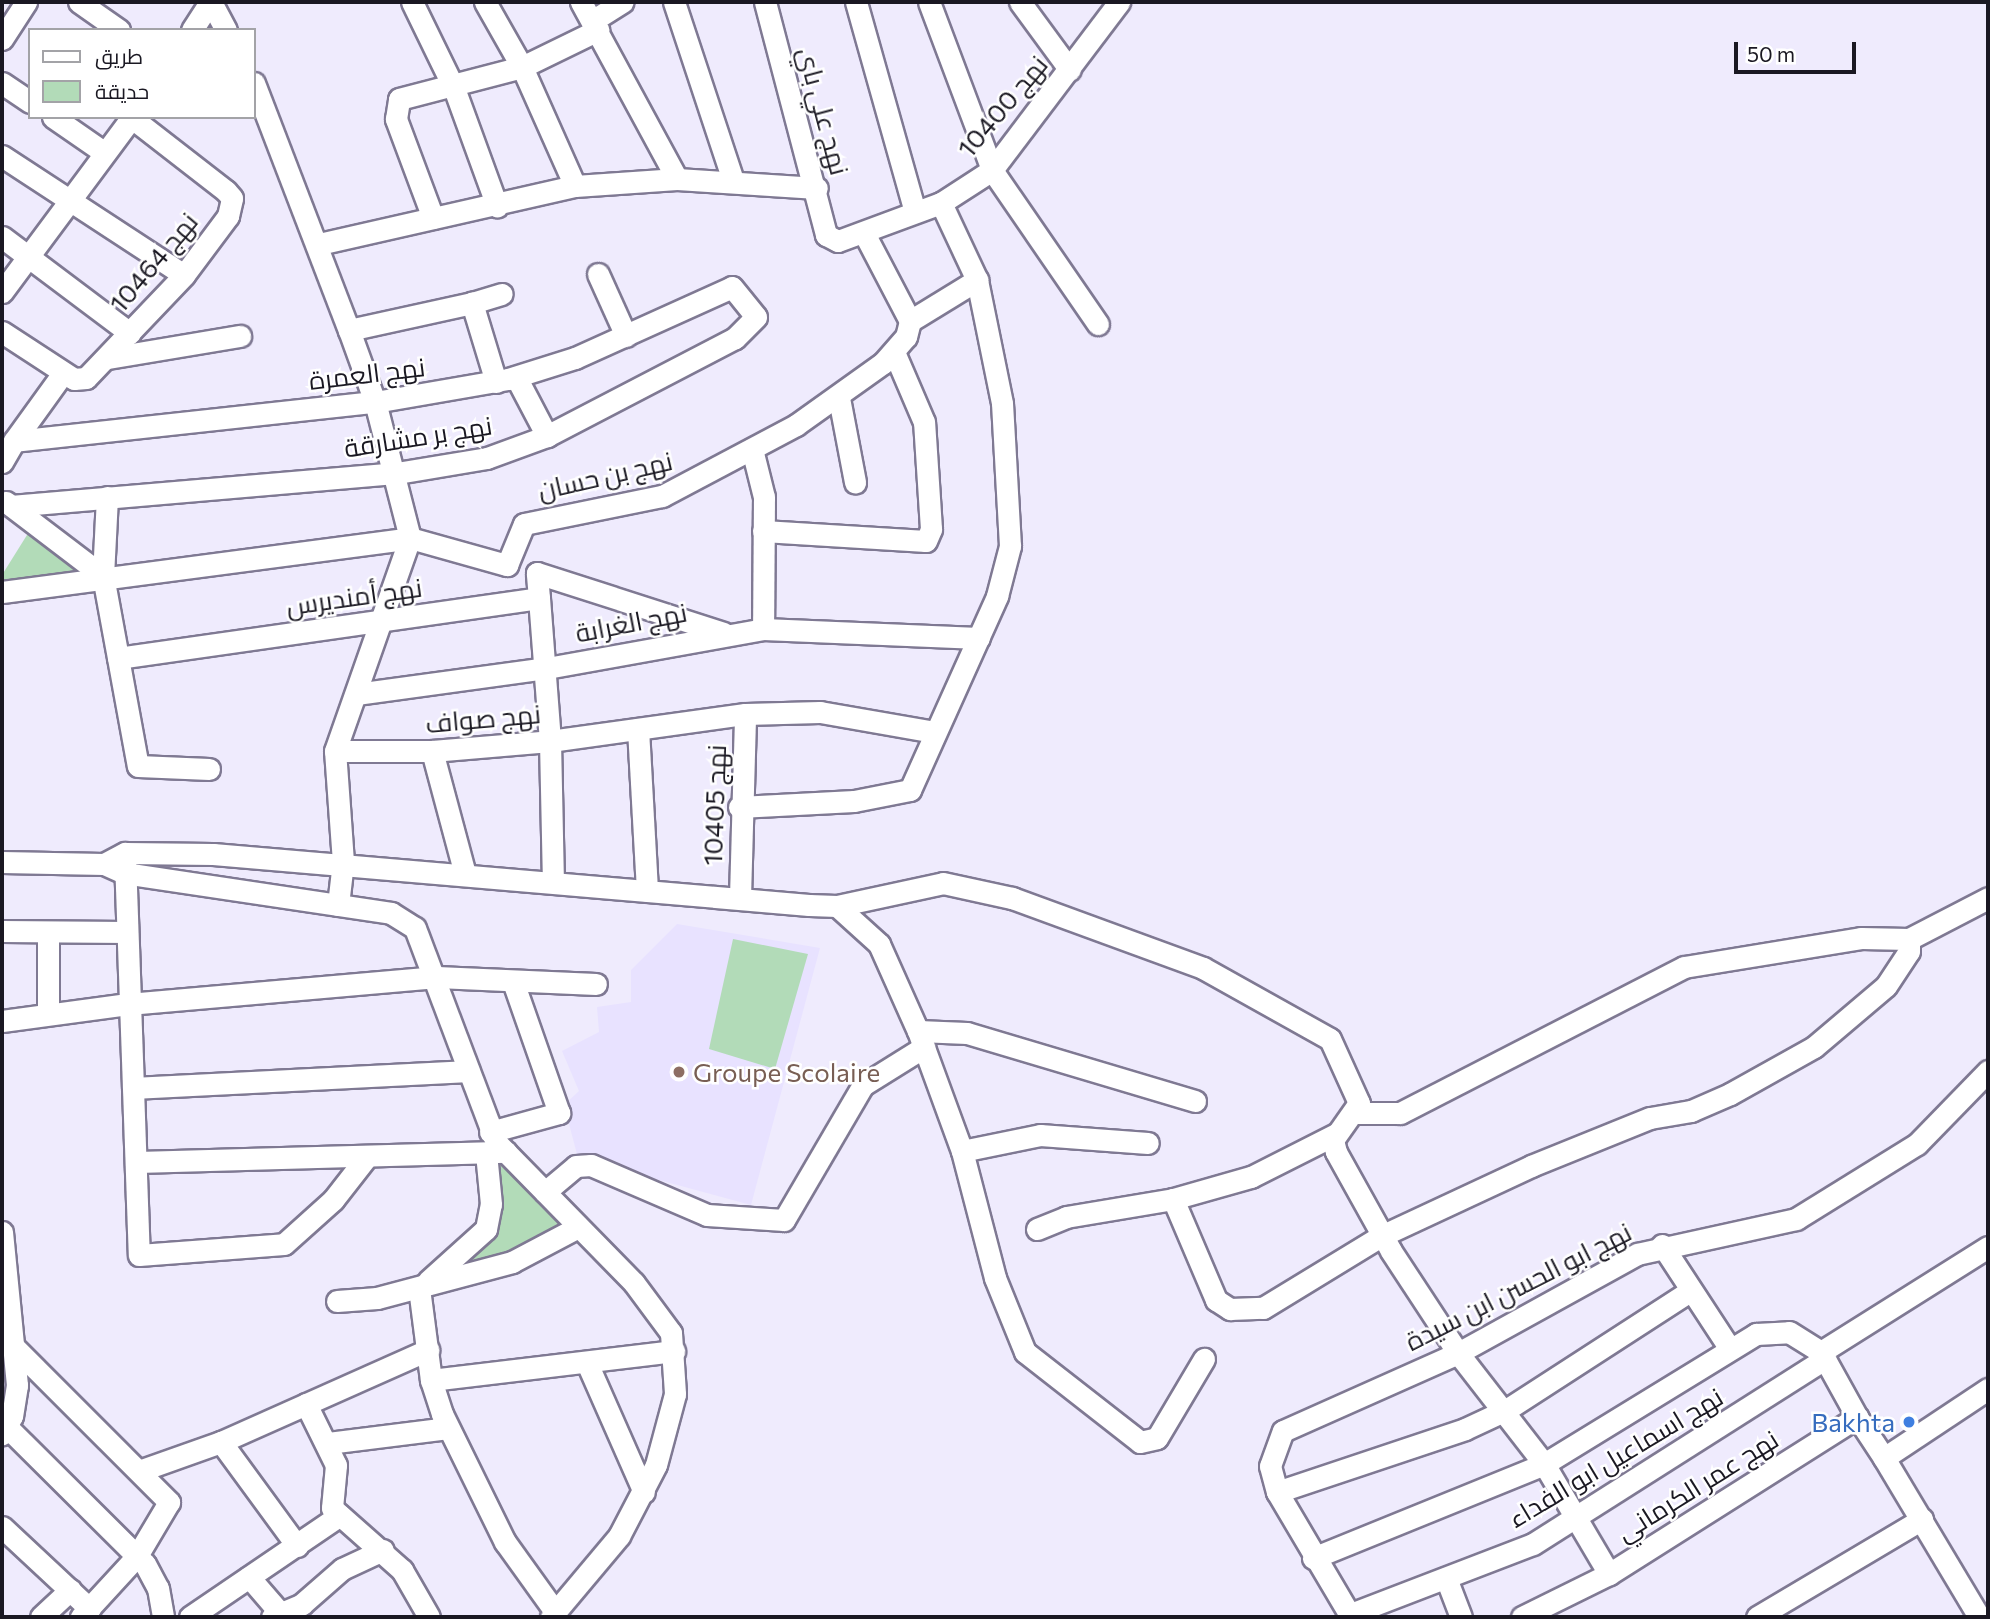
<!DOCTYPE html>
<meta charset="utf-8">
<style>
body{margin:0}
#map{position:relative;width:1990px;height:1619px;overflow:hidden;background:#efebfd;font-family:Commissioner,Cairo,sans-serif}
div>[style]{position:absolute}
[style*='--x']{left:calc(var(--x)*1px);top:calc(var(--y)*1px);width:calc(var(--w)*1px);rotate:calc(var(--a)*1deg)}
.built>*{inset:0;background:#e8e2ff}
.green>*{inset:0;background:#b2dbb8}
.roads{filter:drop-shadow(2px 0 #7f7993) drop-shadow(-2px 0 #7f7993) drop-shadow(0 2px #7f7993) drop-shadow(0 -2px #7f7993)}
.minor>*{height:21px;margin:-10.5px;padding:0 10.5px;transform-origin:10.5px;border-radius:10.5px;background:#fff}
.dots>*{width:19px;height:19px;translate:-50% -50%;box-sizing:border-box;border:4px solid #fff;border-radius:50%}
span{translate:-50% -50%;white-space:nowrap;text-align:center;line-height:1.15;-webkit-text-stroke:5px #fff;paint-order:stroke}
.street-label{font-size:26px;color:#1a1822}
.education-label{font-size:26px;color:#785e54}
.left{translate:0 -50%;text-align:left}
.shop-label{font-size:26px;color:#366cbe}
.right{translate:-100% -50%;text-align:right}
.frame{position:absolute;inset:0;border:4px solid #1a1822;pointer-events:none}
.legend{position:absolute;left:28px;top:28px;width:228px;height:91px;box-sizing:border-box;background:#fff;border:2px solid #a3a3a7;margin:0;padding:9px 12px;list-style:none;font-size:21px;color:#1a1822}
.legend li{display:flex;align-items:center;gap:14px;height:35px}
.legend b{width:35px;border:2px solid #a3a3a7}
.scale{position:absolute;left:1734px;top:42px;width:122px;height:32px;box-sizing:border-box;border:4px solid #1a1822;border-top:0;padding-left:9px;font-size:21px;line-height:24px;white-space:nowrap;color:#1a1822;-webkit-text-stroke:5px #fff;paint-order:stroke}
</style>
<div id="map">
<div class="built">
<div style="clip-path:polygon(677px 924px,820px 948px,751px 1205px,578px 1158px,564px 1105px,579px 1091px,562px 1051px,599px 1032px,597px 1007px,631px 1002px,631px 970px)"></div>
</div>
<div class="green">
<div style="clip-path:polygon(32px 527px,85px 569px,2px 584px,2px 575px)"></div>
<div style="clip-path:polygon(733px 939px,808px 954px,775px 1069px,709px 1049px)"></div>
<div style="clip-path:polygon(498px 1162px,562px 1226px,532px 1245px,467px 1264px,491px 1240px)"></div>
</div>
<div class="roads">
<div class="minor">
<div style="--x:79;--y:2;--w:49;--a:35"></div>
<div style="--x:211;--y:2;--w:32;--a:62"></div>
<div style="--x:412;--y:2;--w:96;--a:64"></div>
<div style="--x:454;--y:88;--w:126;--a:70"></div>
<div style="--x:485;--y:2;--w:75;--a:60.4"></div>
<div style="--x:522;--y:67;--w:130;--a:66"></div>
<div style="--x:581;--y:2;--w:201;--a:61.5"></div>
<div style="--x:674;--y:2;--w:188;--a:71.7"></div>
<div style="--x:765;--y:2;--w:241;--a:75.3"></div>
<div style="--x:826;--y:235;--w:13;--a:27"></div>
<div style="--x:838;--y:241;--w:110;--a:-20.3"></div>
<div style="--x:941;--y:203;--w:61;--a:-32.9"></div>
<div style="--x:992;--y:170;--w:211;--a:-52.9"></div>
<div style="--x:856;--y:2;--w:218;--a:74.3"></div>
<div style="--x:929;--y:2;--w:179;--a:69.4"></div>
<div style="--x:992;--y:170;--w:187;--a:55.5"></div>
<div style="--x:1020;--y:2;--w:84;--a:53.7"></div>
<div style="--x:592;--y:21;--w:36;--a:-32"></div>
<div style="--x:192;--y:30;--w:33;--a:-57"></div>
<div style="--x:2;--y:39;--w:44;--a:-57"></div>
<div style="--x:2;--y:83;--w:34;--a:34"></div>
<div style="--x:254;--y:83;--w:265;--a:69"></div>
<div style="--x:53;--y:117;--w:63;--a:34.7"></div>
<div style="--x:2;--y:156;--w:217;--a:33.2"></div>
<div style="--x:433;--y:218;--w:106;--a:-110.5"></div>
<div style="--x:396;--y:119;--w:20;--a:-81"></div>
<div style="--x:399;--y:99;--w:127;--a:-14.6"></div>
<div style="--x:522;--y:67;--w:85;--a:-26"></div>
<div style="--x:865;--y:235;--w:97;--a:62.4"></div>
<div style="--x:2;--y:237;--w:160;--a:36.9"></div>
<div style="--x:319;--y:244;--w:262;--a:-12.8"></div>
<div style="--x:575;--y:186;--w:102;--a:-3.9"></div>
<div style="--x:677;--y:179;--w:140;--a:3.7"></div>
<div style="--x:598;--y:274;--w:68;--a:65.7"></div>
<div style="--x:2;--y:292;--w:218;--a:-53.4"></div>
<div style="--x:2;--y:332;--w:86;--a:33.1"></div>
<div style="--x:74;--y:379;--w:12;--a:-5"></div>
<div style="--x:86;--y:378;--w:142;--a:-46.4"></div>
<div style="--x:184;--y:275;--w:74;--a:-53.3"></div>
<div style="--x:228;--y:216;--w:18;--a:-77"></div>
<div style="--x:232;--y:198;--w:9;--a:-131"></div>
<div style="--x:226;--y:191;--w:119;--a:-142.2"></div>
<div style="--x:108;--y:358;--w:134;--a:-9.5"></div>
<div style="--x:516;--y:377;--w:67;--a:62.3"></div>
<div style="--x:496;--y:382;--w:83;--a:-106.9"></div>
<div style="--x:472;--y:303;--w:31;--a:-17"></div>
<div style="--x:839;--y:398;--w:86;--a:79.2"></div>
<div style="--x:14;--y:441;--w:84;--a:-54.2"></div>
<div style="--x:752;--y:449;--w:49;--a:76"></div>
<div style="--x:764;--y:497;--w:132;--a:90.4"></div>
<div style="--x:2;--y:462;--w:24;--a:-60"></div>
<div style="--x:14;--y:441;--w:363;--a:-6.2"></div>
<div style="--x:375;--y:402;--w:135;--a:-9.8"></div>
<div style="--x:508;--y:379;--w:70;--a:-17.4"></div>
<div style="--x:575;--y:358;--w:172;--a:-24.3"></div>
<div style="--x:732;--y:287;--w:38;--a:51"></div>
<div style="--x:756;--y:317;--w:30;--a:135"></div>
<div style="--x:735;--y:338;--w:212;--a:152.5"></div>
<div style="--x:547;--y:436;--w:64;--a:159.9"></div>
<div style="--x:487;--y:458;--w:92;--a:170.6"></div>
<div style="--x:396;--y:473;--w:385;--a:175.1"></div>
<div style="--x:107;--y:497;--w:79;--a:92.9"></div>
<div style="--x:103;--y:576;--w:193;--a:79.6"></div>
<div style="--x:138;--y:766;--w:71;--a:2.4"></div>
<div style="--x:6;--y:502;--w:122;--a:37.3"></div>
<div style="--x:763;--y:531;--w:163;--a:3.5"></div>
<div style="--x:926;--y:541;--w:13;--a:-67"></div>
<div style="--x:931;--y:529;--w:107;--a:-93.7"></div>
<div style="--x:924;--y:422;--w:76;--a:-113.2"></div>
<div style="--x:2;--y:592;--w:412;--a:-7.5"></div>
<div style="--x:410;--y:538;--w:101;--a:15.6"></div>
<div style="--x:507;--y:565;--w:44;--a:-67.5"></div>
<div style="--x:524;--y:524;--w:141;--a:-11.5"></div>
<div style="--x:662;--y:496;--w:152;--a:-27.9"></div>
<div style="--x:796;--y:425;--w:107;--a:-35.5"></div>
<div style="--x:883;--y:363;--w:35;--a:-49"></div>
<div style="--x:906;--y:337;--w:16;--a:-76"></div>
<div style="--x:910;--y:321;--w:79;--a:-31.5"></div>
<div style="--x:539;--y:598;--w:143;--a:85.6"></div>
<div style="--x:550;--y:741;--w:141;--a:88.8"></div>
<div style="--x:118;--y:658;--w:425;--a:-8.1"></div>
<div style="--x:539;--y:598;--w:25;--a:-95"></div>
<div style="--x:537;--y:573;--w:196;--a:17.8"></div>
<div style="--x:356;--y:694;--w:193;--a:-7.8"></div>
<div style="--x:547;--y:668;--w:219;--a:-10.2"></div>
<div style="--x:763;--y:629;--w:216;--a:2.4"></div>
<div style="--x:638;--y:729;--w:162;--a:86.8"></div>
<div style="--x:335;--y:751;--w:97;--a:0"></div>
<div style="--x:432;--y:751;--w:118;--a:-4.8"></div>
<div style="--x:550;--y:741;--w:197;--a:-7.9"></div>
<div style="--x:745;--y:714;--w:75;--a:-1.5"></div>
<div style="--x:820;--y:712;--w:117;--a:9.9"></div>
<div style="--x:432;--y:751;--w:127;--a:75"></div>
<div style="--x:739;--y:807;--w:115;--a:-3"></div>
<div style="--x:854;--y:801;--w:57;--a:-11.1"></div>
<div style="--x:910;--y:790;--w:213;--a:-65.8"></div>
<div style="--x:997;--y:596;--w:52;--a:-75.4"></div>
<div style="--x:1010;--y:546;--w:143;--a:-93.2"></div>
<div style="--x:1002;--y:403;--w:126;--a:-101.5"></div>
<div style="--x:977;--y:280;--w:85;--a:-115.1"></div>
<div style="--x:125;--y:859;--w:396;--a:88"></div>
<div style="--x:139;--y:1255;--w:145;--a:-4.3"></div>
<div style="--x:284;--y:1244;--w:66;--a:-41.9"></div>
<div style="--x:333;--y:1200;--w:52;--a:-52"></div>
<div style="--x:2;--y:862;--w:102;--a:1.1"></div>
<div style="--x:104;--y:864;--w:22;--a:24"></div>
<div style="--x:124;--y:873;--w:270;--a:8.5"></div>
<div style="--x:391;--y:913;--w:28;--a:32"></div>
<div style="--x:415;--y:928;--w:229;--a:69.3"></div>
<div style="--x:496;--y:1142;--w:197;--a:45.6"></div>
<div style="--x:634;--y:1283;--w:62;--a:53.5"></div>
<div style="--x:671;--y:1333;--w:61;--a:86.2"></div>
<div style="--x:675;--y:1394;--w:73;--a:105"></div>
<div style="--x:656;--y:1465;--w:80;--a:117.5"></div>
<div style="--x:619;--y:1536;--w:106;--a:130"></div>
<div style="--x:104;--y:864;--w:24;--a:-28"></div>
<div style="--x:125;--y:853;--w:88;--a:0.7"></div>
<div style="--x:213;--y:854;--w:598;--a:4.89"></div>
<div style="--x:809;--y:905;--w:28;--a:2"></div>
<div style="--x:837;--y:906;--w:108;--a:-12.2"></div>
<div style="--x:943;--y:883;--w:71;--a:12.3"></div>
<div style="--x:1012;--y:898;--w:203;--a:20.1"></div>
<div style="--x:1203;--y:968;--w:145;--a:29.2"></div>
<div style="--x:1330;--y:1039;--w:70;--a:65.6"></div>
<div style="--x:1359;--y:1103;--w:45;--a:125.1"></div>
<div style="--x:1333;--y:1140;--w:12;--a:76"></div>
<div style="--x:1336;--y:1152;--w:113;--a:60.9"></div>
<div style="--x:1391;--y:1251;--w:122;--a:56.7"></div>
<div style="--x:1458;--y:1353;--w:140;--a:52.2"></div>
<div style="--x:1544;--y:1464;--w:128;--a:59.4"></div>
<div style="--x:740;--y:897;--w:183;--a:-88.4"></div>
<div style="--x:338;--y:905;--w:43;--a:-83.4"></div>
<div style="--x:343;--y:862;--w:111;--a:-94.1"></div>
<div style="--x:335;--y:751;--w:226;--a:-70.6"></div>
<div style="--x:410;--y:538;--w:140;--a:-104.4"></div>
<div style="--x:375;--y:402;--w:77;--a:-109.9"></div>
<div style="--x:349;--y:330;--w:126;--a:-12.4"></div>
<div style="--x:837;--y:906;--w:57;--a:42.1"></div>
<div style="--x:879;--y:944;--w:95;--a:65.9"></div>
<div style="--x:918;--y:1031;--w:128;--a:69.9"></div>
<div style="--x:962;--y:1151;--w:131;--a:75.4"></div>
<div style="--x:995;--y:1278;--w:80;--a:67.9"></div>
<div style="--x:1025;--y:1352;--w:146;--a:38"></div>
<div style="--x:1140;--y:1442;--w:17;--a:-13"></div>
<div style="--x:1157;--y:1438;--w:92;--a:-59.3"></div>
<div style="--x:2;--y:931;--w:125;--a:0.5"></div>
<div style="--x:48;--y:1014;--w:82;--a:-90"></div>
<div style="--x:2;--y:1021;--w:127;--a:-7.7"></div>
<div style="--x:128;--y:1004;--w:310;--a:-5"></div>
<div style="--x:437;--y:977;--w:159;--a:2.5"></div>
<div style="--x:918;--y:1031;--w:49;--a:2.3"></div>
<div style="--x:967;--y:1033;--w:238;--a:16.6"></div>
<div style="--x:133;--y:1088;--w:336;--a:-2.9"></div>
<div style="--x:1357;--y:1113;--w:43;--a:0"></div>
<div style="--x:1400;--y:1113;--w:319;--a:-27.2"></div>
<div style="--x:1684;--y:967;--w:179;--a:-9.3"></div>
<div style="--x:1861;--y:938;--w:48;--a:1.2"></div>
<div style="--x:1909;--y:939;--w:89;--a:-27.4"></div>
<div style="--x:490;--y:1132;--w:72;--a:-15.4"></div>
<div style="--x:559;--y:1113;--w:139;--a:-109.3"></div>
<div style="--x:962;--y:1151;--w:80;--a:-11.6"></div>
<div style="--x:1040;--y:1135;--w:108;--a:4.2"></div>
<div style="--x:137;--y:1162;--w:369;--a:-1.6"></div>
<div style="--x:545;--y:1192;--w:40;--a:-40"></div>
<div style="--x:576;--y:1166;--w:15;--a:-4"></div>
<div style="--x:591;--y:1165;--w:126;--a:23.3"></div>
<div style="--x:707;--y:1215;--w:77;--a:3.7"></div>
<div style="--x:784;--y:1220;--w:156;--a:-59.7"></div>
<div style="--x:863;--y:1085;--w:72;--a:-31.9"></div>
<div style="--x:1173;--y:1199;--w:110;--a:66.9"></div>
<div style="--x:1216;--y:1300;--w:17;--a:33"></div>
<div style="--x:1230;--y:1309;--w:33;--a:-2"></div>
<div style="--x:1263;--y:1308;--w:138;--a:-31.4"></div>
<div style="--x:1381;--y:1236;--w:166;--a:-25"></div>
<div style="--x:1531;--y:1166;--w:128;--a:-22"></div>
<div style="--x:1650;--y:1118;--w:42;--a:-9.7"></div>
<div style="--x:1691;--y:1111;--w:43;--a:-23.6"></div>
<div style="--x:1730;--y:1094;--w:96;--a:-29.2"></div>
<div style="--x:1814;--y:1047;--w:94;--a:-40.3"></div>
<div style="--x:1886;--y:986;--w:42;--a:-56.7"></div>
<div style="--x:1909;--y:951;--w:12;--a:-90"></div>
<div style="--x:1037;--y:1229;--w:31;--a:-22"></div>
<div style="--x:1066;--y:1217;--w:109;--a:-9.5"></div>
<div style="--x:1173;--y:1199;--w:81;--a:-15.8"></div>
<div style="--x:1251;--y:1177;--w:95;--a:-26.8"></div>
<div style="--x:2;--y:1232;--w:154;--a:84.4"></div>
<div style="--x:17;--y:1385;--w:31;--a:99"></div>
<div style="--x:12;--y:1416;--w:21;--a:119"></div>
<div style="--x:1662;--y:1245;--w:121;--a:56.8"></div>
<div style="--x:428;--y:1281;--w:78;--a:-41.9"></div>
<div style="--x:486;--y:1229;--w:25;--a:-79"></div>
<div style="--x:491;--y:1204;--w:51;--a:-95.6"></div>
<div style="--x:419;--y:1288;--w:93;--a:82.6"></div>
<div style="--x:431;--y:1380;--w:36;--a:72"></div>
<div style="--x:442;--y:1414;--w:143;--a:63.8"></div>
<div style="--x:505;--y:1542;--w:87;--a:54.3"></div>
<div style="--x:337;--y:1301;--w:40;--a:-4.3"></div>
<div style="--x:377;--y:1298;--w:140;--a:-14.9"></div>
<div style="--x:512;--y:1262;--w:75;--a:-27.9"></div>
<div style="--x:15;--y:1348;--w:218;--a:45"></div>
<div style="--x:169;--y:1502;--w:63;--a:120.7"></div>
<div style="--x:137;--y:1556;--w:83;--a:132.6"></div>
<div style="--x:1821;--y:1352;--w:197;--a:-32.2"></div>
<div style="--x:587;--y:1363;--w:141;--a:66.2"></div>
<div style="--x:431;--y:1380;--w:245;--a:-6.8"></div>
<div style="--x:306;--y:1404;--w:68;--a:63.8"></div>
<div style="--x:336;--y:1465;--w:43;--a:95.3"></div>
<div style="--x:332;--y:1508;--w:94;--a:41.5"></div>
<div style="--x:402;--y:1570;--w:54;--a:60.1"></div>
<div style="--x:7;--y:1427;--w:194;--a:44.8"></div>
<div style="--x:145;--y:1564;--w:27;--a:62"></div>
<div style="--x:158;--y:1588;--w:29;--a:80"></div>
<div style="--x:221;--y:1442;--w:129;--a:53.8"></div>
<div style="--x:328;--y:1443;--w:121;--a:-7.1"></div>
<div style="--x:1884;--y:1458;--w:185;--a:59.1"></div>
<div style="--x:142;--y:1470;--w:84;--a:-19.5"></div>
<div style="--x:221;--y:1442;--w:227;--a:-24"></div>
<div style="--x:1277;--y:1492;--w:198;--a:-18.5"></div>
<div style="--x:1465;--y:1429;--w:45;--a:-24.9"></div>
<div style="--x:1506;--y:1410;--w:219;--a:-32.9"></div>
<div style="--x:2;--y:1527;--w:120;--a:43"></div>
<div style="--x:1313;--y:1558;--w:249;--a:-22.1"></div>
<div style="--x:1544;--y:1464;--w:249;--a:-31.5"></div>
<div style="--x:1756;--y:1334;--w:33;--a:-3"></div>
<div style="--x:1789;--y:1332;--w:38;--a:32"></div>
<div style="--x:1821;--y:1352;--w:74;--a:61"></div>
<div style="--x:249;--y:1577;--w:49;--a:49.1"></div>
<div style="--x:1446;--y:1578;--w:42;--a:69"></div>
<div style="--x:1348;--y:1615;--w:198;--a:-21"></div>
<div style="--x:1533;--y:1544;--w:346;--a:-32.4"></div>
<div style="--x:41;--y:1617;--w:40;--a:-43"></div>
<div style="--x:190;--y:1617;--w:181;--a:-34.2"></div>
<div style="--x:272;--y:1617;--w:33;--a:-23"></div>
<div style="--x:302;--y:1604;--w:53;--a:-41.2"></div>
<div style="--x:342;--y:1569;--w:45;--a:-24.9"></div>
<div style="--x:1351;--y:1617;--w:145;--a:-120.6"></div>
<div style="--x:1277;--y:1492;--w:27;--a:-105"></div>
<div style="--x:1270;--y:1466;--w:37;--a:-70"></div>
<div style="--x:1283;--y:1431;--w:192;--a:-24"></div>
<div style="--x:1458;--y:1353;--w:205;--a:-28.9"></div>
<div style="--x:1637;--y:1254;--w:163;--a:-12.4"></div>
<div style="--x:1796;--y:1219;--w:142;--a:-31.8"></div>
<div style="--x:1917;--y:1144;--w:102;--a:-45.8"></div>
<div style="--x:1522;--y:1617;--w:97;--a:-26.3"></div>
<div style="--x:1609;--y:1574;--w:294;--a:-32.3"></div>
<div style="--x:1857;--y:1417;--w:49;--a:56.6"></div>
<div style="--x:1884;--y:1458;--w:125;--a:-33.6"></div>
<div style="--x:1757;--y:1617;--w:192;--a:-30.7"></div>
</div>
</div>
<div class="dots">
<div style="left:679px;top:1072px;background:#8d6e63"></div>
<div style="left:1909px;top:1422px;background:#3f7fe0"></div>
</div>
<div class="street-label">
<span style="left:1002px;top:106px;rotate:-50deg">نهج 10400</span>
<span style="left:824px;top:111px;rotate:75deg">نهج علي باي</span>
<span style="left:153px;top:262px;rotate:-50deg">نهج 10464</span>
<span style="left:367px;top:373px;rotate:-7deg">نهج العمرة</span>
<span style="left:418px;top:436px;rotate:-9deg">نهج بر مشارقة</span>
<span style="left:605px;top:475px;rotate:-13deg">نهج بن حسان</span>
<span style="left:354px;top:596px;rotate:-8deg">نهج أمنديرس</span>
<span style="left:631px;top:622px;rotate:-11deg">نهج الغرابة</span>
<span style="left:483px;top:718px;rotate:-5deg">نهج صواف</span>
<span style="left:714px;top:805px;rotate:-88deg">نهج 10405</span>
<span style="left:1518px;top:1286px;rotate:-27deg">نهج ابو الحسن ابن سيدة</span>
<span style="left:1615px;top:1457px;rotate:-31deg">نهج اسماعيل ابو الفداء</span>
<span style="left:1697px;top:1485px;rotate:-32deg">نهج عمر الكرماني</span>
</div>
<div class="education-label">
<span class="left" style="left:693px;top:1072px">Groupe Scolaire</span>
</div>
<div class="shop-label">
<span class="right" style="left:1895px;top:1422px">Bakhta</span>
</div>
<div class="frame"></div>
<ul class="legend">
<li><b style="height:9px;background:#fff"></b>طريق</li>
<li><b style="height:19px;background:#b2dbb8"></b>حديقة</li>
</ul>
<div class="scale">50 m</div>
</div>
